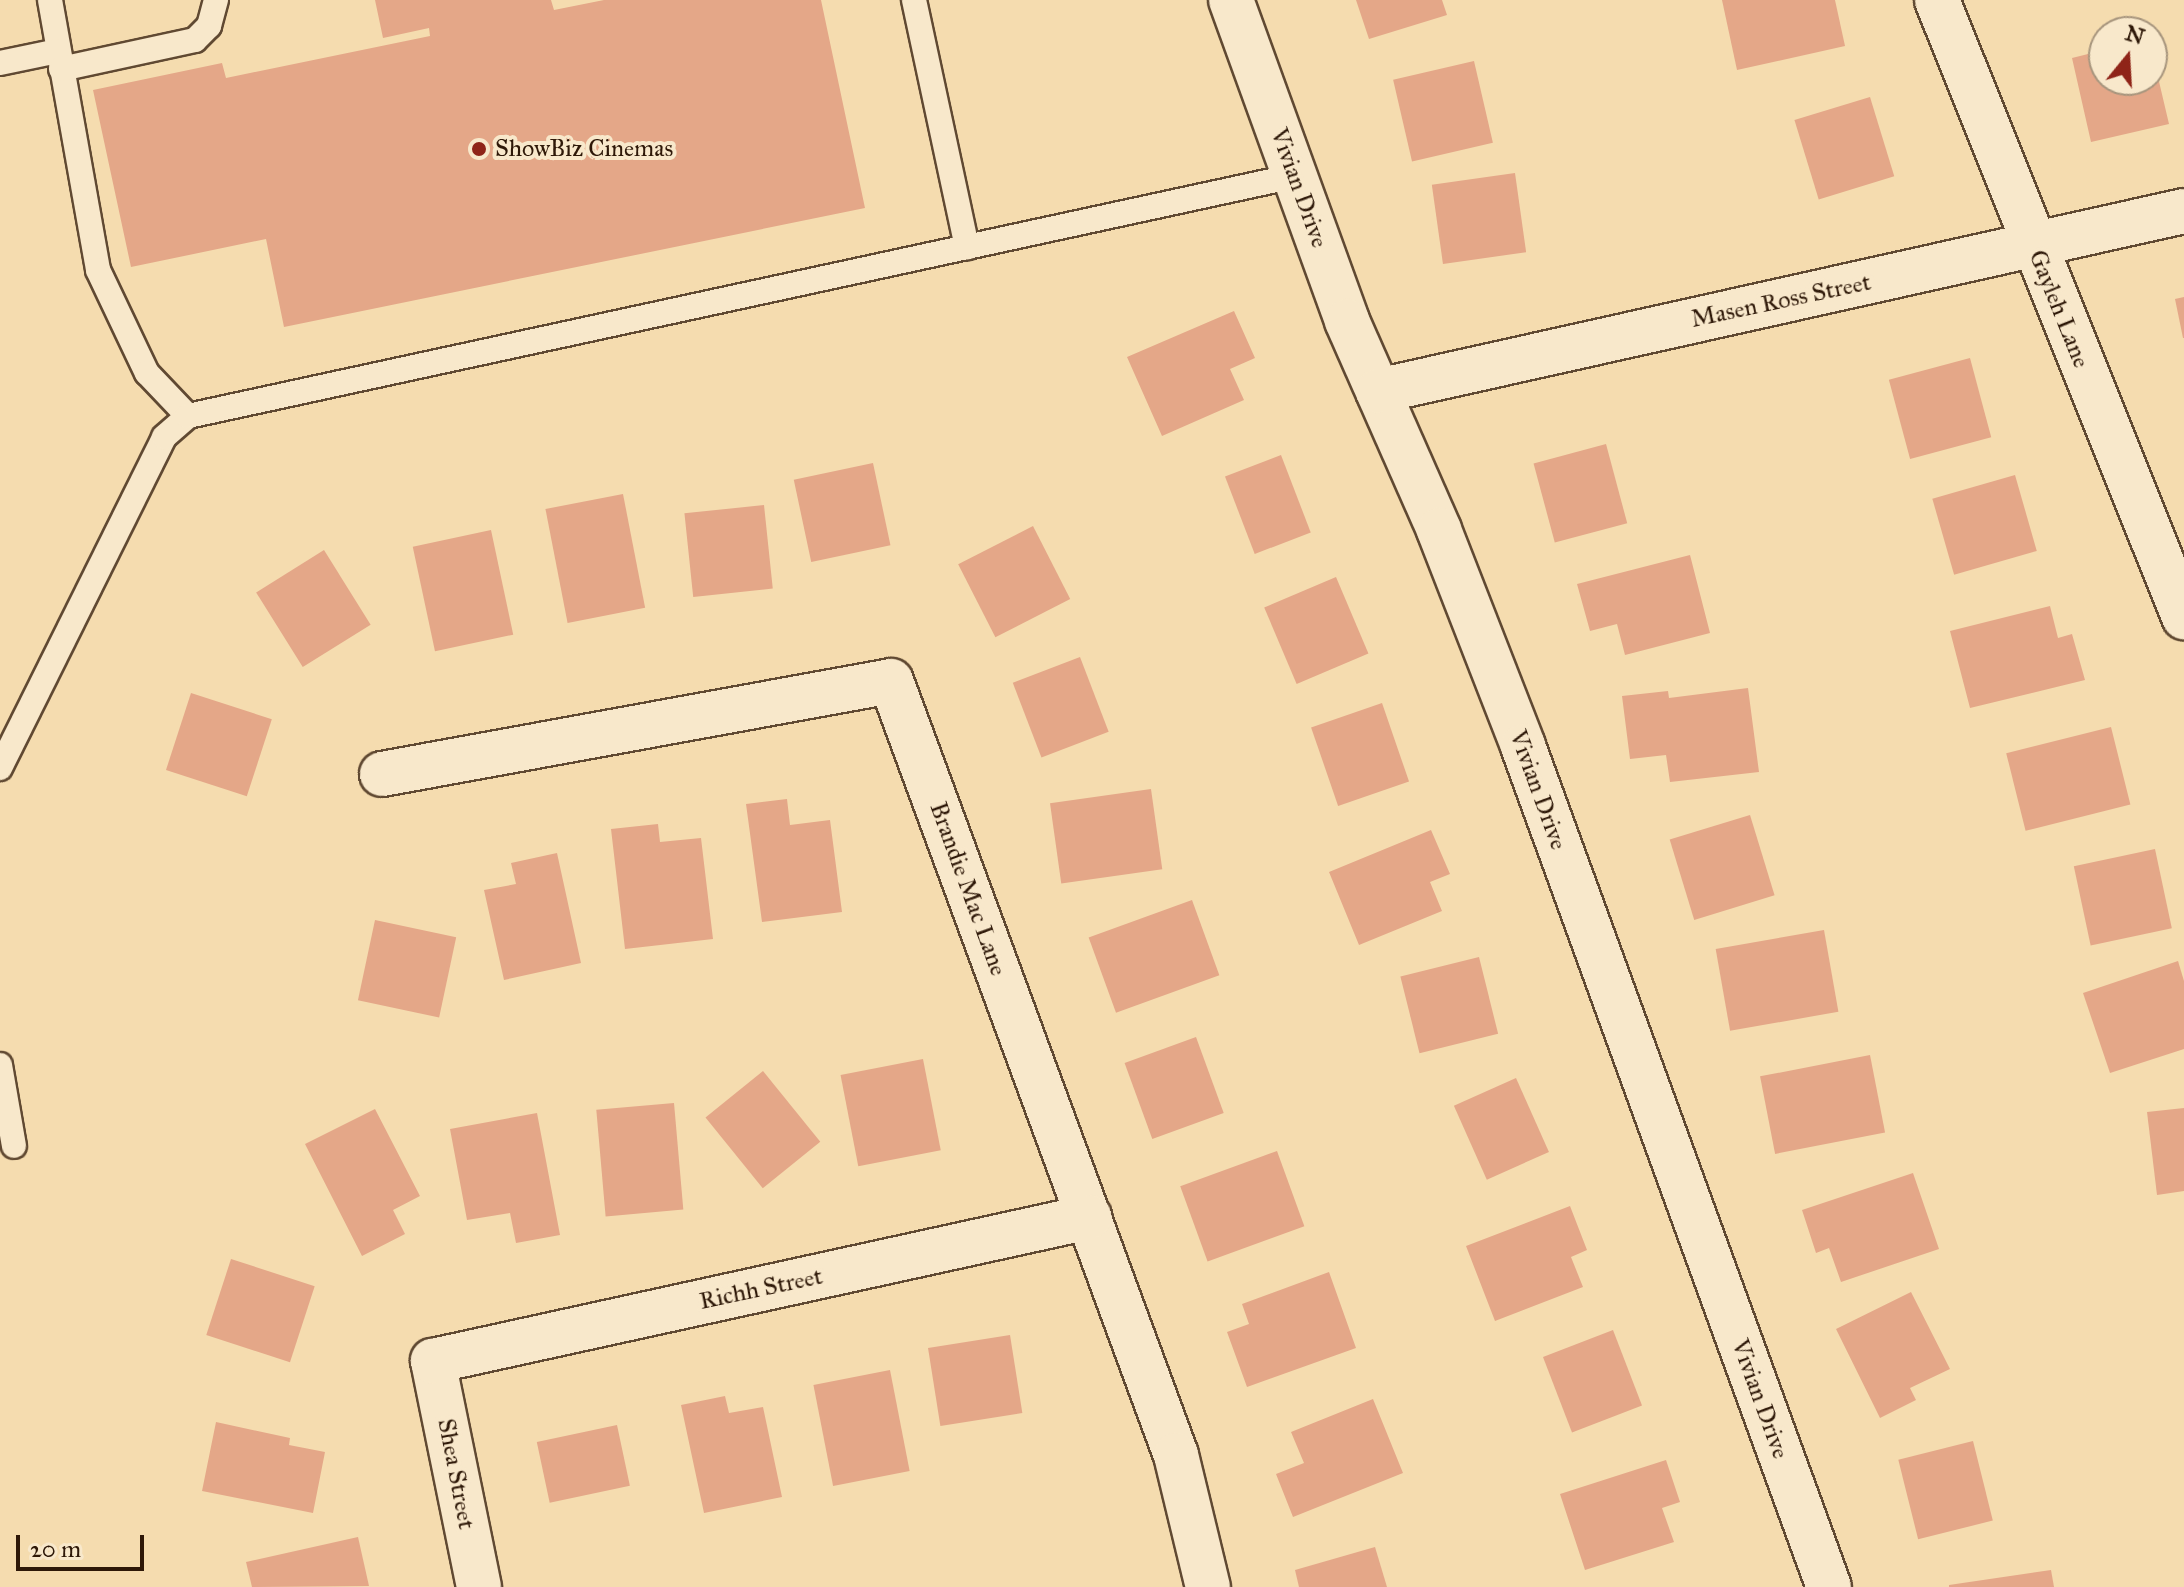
<!DOCTYPE html>
<style>
body{margin:0}
#map{position:relative;width:2184px;height:1587px;overflow:hidden;background:#f5dcaf;font-family:"IM FELL Great Primer",serif}
div>[style]{position:absolute}
[style*='--x']{left:calc(var(--x)*1px);top:calc(var(--y)*1px);width:calc(var(--w)*1px);rotate:calc(var(--a)*1deg)}
.building>*{inset:0;background:#e4a788;transform-origin:0 0}
.roads{filter:drop-shadow(2px 0 #604932) drop-shadow(-2px 0 #604932) drop-shadow(0 2px #604932) drop-shadow(0 -2px #604932)}
.lane>*{height:24px;margin:-12px;padding:0 12px;transform-origin:12px;border-radius:12px;background:#f8e8cb}
.street>*{height:44px;margin:-22px;padding:0 22px;transform-origin:22px;border-radius:22px;background:#f8e8cb}
.dots>*{width:22px;height:22px;translate:-50% -50%;box-sizing:border-box;border:4px solid #f8e8cb;border-radius:50%}
span{translate:-50% -50%;white-space:nowrap;text-align:center;line-height:1.15;-webkit-text-stroke:8px #f8e8cb;paint-order:stroke}
.poi-label{font-size:24px;color:#2e1808}
.left{translate:0 -50%;text-align:left}
.street-label{font-size:24px;color:#2e1808}
.north{position:absolute;left:2088px;top:16px;width:80px;height:80px;box-sizing:border-box;background:#f8e8cb;border:2px solid #a7957d;border-radius:50%;rotate:18deg;font-size:22px;font-weight:700;line-height:32px;text-align:center;color:#2e1808}
.north::after{content:'';display:block;margin:auto;width:28px;height:36px;background:#8f2418;clip-path:polygon(50% 0,100% 100%,50% 72%,0 100%)}
.scale{position:absolute;left:16px;top:1535px;width:128px;height:36px;box-sizing:border-box;border:4px solid #2e1808;border-top:0;padding-left:10px;font-size:24px;line-height:28px;white-space:nowrap;color:#2e1808;-webkit-text-stroke:6px #f8e8cb;paint-order:stroke}
</style>
<div id="map">
<div class="building">
<div style="clip-path:polygon(375px 0,551px 0,554px 10px,604px 0,821px 0,865px 208px,284px 327px,266px 239px,131px 267px,93px 90px,222px 63px,226px 78px,430px 36px,429px 28px,383px 38px)"></div>
<div style="clip-path:polygon(1356px 0,1442px 0,1447px 15px,1369px 39px)"></div>
<div style="clip-path:polygon(1722px 0,1835px 0,1845px 46px,1737px 70px)"></div>
<div style="clip-path:polygon(2104px 50px,2104px 80px,2152px 80px,2153px 56px,2169px 124px,2091px 142px,2072px 58px)"></div>
<div style="left:1474px;top:61px;width:84px;height:83px;rotate:77deg"></div>
<div style="left:1870px;top:97px;width:83px;height:79px;rotate:73deg"></div>
<div style="left:1515px;top:173px;width:80px;height:84px;rotate:82deg"></div>
<div style="clip-path:polygon(2184px 297px,2184px 338px,2183px 338px,2175px 299px)"></div>
<div style="clip-path:polygon(1234px 311px,1255px 358px,1230px 369px,1244px 400px,1162px 436px,1127px 357px)"></div>
<div style="left:1970px;top:358px;width:82px;height:84px;rotate:75deg"></div>
<div style="left:1606px;top:444px;width:82px;height:75px;rotate:75deg"></div>
<div style="left:1281px;top:455px;width:83px;height:60px;rotate:69deg"></div>
<div style="left:873px;top:463px;width:84px;height:81px;rotate:78deg"></div>
<div style="left:2015px;top:475px;width:79px;height:86px;rotate:74deg"></div>
<div style="left:623px;top:494px;width:116px;height:79px;rotate:79deg"></div>
<div style="left:764px;top:505px;width:84px;height:80px;rotate:84deg"></div>
<div style="left:1033px;top:526px;width:82px;height:84px;rotate:63deg"></div>
<div style="left:491px;top:530px;width:107px;height:80px;rotate:78deg"></div>
<div style="left:324px;top:550px;width:88px;height:80px;rotate:58deg"></div>
<div style="clip-path:polygon(1690px 555px,1710px 633px,1625px 655px,1617px 624px,1590px 631px,1577px 584px)"></div>
<div style="left:1336px;top:577px;width:83px;height:78px;rotate:67deg"></div>
<div style="clip-path:polygon(2050px 606px,2058px 638px,2072px 634px,2085px 680px,1970px 708px,1950px 631px)"></div>
<div style="left:1080px;top:657px;width:80px;height:72px;rotate:69deg"></div>
<div style="clip-path:polygon(1748px 688px,1759px 772px,1670px 782px,1666px 755px,1630px 759px,1622px 696px,1668px 691px,1669px 698px)"></div>
<div style="left:191px;top:693px;width:85px;height:81px;rotate:18deg"></div>
<div style="left:1382px;top:703px;width:83px;height:75px;rotate:71deg"></div>
<div style="left:2111px;top:727px;width:80px;height:108px;rotate:76deg"></div>
<div style="left:1151px;top:789px;width:81px;height:102px;rotate:82deg"></div>
<div style="clip-path:polygon(787px 799px,790px 825px,830px 820px,842px 912px,762px 922px,746px 804px)"></div>
<div style="left:1750px;top:815px;width:84px;height:84px;rotate:73deg"></div>
<div style="clip-path:polygon(658px 824px,660px 842px,701px 838px,713px 939px,625px 949px,611px 829px)"></div>
<div style="clip-path:polygon(1431px 830px,1450px 874px,1430px 882px,1442px 911px,1359px 945px,1329px 872px)"></div>
<div style="left:2155px;top:849px;width:81px;height:83px;rotate:78deg"></div>
<div style="clip-path:polygon(557px 853px,581px 963px,504px 980px,484px 890px,516px 884px,511px 863px)"></div>
<div style="left:1192px;top:900px;width:80px;height:110px;rotate:70deg"></div>
<div style="left:375px;top:920px;width:83px;height:82px;rotate:12deg"></div>
<div style="left:1824px;top:930px;width:83px;height:110px;rotate:80deg"></div>
<div style="left:1479px;top:957px;width:79px;height:81px;rotate:76deg"></div>
<div style="clip-path:polygon(2178px 961px,2184px 981px,2184px 1049px,2110px 1073px,2083px 993px)"></div>
<div style="left:1196px;top:1037px;width:81px;height:76px;rotate:70deg"></div>
<div style="left:1870px;top:1055px;width:79px;height:112px;rotate:79deg"></div>
<div style="left:923px;top:1059px;width:93px;height:84px;rotate:79deg"></div>
<div style="left:763px;top:1071px;width:91px;height:74px;rotate:51deg"></div>
<div style="left:1516px;top:1078px;width:81px;height:68px;rotate:66deg"></div>
<div style="left:674px;top:1103px;width:107px;height:78px;rotate:85deg"></div>
<div style="clip-path:polygon(2184px 1108px,2184px 1191px,2157px 1195px,2147px 1112px)"></div>
<div style="clip-path:polygon(375px 1109px,420px 1196px,393px 1210px,405px 1234px,362px 1256px,305px 1144px)"></div>
<div style="clip-path:polygon(537px 1113px,560px 1235px,516px 1243px,510px 1213px,467px 1220px,450px 1129px)"></div>
<div style="left:1277px;top:1151px;width:80px;height:103px;rotate:70deg"></div>
<div style="clip-path:polygon(1913px 1173px,1939px 1249px,1841px 1282px,1829px 1248px,1816px 1253px,1802px 1210px)"></div>
<div style="clip-path:polygon(1570px 1206px,1587px 1250px,1571px 1257px,1583px 1287px,1495px 1321px,1466px 1246px)"></div>
<div style="left:231px;top:1259px;width:88px;height:80px;rotate:18deg"></div>
<div style="clip-path:polygon(1329px 1272px,1356px 1348px,1247px 1387px,1227px 1332px,1249px 1324px,1242px 1304px)"></div>
<div style="clip-path:polygon(1911px 1292px,1950px 1369px,1910px 1388px,1916px 1400px,1880px 1418px,1836px 1329px)"></div>
<div style="left:1613px;top:1330px;width:81px;height:75px;rotate:69deg"></div>
<div style="left:1010px;top:1335px;width:79px;height:83px;rotate:81deg"></div>
<div style="left:890px;top:1370px;width:103px;height:78px;rotate:79deg"></div>
<div style="clip-path:polygon(725px 1396px,729px 1413px,763px 1407px,782px 1497px,704px 1513px,681px 1405px)"></div>
<div style="clip-path:polygon(1373px 1399px,1403px 1473px,1293px 1517px,1276px 1474px,1304px 1463px,1291px 1432px)"></div>
<div style="clip-path:polygon(216px 1422px,290px 1438px,289px 1445px,325px 1452px,313px 1513px,202px 1491px)"></div>
<div style="left:617px;top:1425px;width:62px;height:82px;rotate:78deg"></div>
<div style="left:1973px;top:1441px;width:82px;height:77px;rotate:76deg"></div>
<div style="clip-path:polygon(1666px 1460px,1680px 1502px,1662px 1508px,1674px 1542px,1585px 1570px,1560px 1494px)"></div>
<div style="clip-path:polygon(358px 1537px,369px 1586px,252px 1587px,246px 1562px)"></div>
<div style="clip-path:polygon(1375px 1547px,1387px 1587px,1299px 1587px,1295px 1570px)"></div>
<div style="clip-path:polygon(2051px 1570px,2054px 1587px,1949px 1587px,1949px 1585px)"></div>
</div>
<div class="roads">
<div class="lane">
<div style="--x:50;--y:0;--w:274;--a:79.9"></div>
<div style="--x:98;--y:270;--w:114;--a:64.6"></div>
<div style="--x:147;--y:373;--w:59;--a:46.4"></div>
<div style="--x:914;--y:0;--w:253;--a:77.9"></div>
<div style="--x:0;--y:63;--w:59;--a:-11.7"></div>
<div style="--x:61;--y:69;--w:137;--a:-12.2"></div>
<div style="--x:195;--y:40;--w:20;--a:-45"></div>
<div style="--x:209;--y:26;--w:27;--a:-75"></div>
<div style="--x:0;--y:768;--w:369;--a:-63.6"></div>
<div style="--x:164;--y:437;--w:32;--a:-41"></div>
<div style="--x:188;--y:416;--w:1132;--a:-12.24"></div>
<div style="--x:0;--y:1065;--w:82;--a:80.2"></div>
</div>
<div class="street">
<div style="--x:1231;--y:0;--w:341;--a:70.1"></div>
<div style="--x:1347;--y:321;--w:228;--a:66.2"></div>
<div style="--x:1439;--y:530;--w:232;--a:68.7"></div>
<div style="--x:1523;--y:746;--w:895;--a:70.01"></div>
<div style="--x:1937;--y:0;--w:665;--a:68.18"></div>
<div style="--x:1378;--y:391;--w:826;--a:-12.59"></div>
<div style="--x:382;--y:774;--w:517;--a:-10.35"></div>
<div style="--x:891;--y:681;--w:825;--a:69.79"></div>
<div style="--x:1176;--y:1455;--w:136;--a:76.4"></div>
<div style="--x:479;--y:1587;--w:231;--a:-101.5"></div>
<div style="--x:433;--y:1361;--w:672;--a:-12.38"></div>
</div>
</div>
<div class="dots">
<div style="left:479px;top:149px;background:#8f2418"></div>
</div>
<div class="poi-label">
<span class="left" style="left:495px;top:149px">ShowBiz Cinemas</span>
</div>
<div class="street-label">
<span style="left:1299px;top:188px;rotate:70deg">Vivian Drive</span>
<span style="left:1781px;top:301px;rotate:-12deg">Masen Ross Street</span>
<span style="left:2059px;top:309px;rotate:68deg">Gayleh Lane</span>
<span style="left:1538px;top:790px;rotate:70deg">Vivian Drive</span>
<span style="left:968px;top:889px;rotate:70deg">Brandie Mac Lane</span>
<span style="left:761px;top:1289px;rotate:-12deg">Richh Street</span>
<span style="left:1760px;top:1399px;rotate:70deg">Vivian Drive</span>
<span style="left:456px;top:1474px;rotate:79deg">Shea Street</span>
</div>
<div class="north">N</div>
<div class="scale">20 m</div>
</div>
